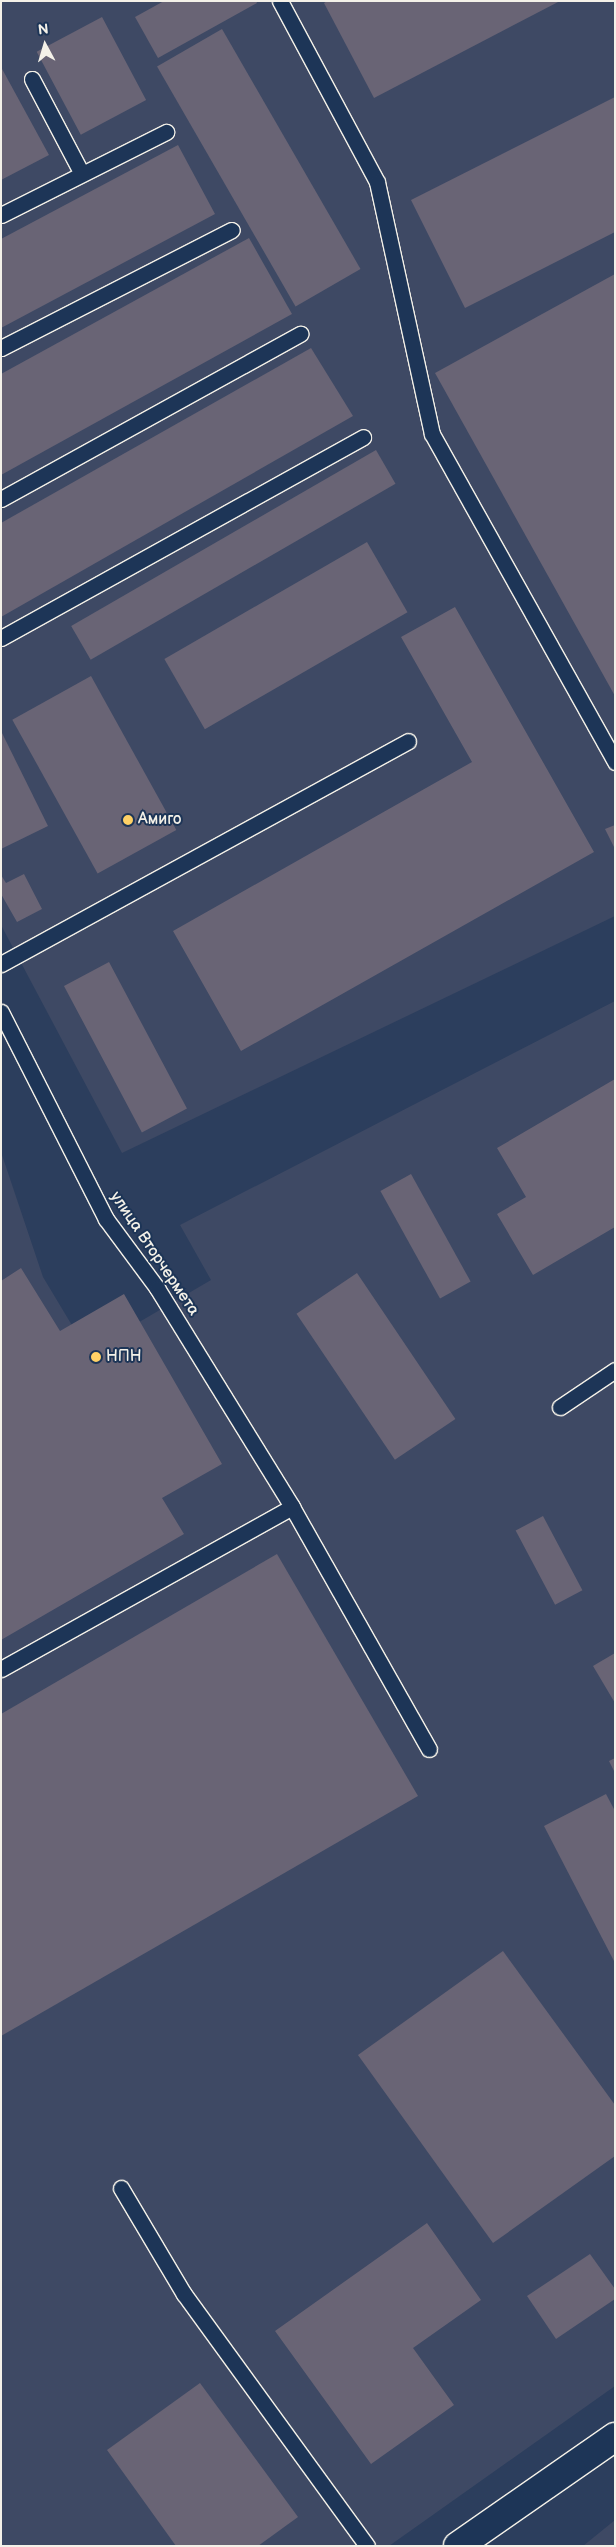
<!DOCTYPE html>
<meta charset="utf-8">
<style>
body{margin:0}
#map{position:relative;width:616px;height:2547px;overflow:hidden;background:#2c3e5d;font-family:"Balsamiq Sans",sans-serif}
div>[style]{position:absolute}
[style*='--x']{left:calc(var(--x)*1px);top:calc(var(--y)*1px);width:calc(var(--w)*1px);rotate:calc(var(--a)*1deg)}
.built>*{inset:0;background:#3e4964}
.building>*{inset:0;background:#696475;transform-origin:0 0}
.roads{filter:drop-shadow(1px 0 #f4f1e8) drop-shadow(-1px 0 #f4f1e8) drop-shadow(0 1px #f4f1e8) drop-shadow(0 -1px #f4f1e8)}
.service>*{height:15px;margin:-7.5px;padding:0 7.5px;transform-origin:7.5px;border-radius:7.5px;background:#1d3557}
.tertiary>*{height:28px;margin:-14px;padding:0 14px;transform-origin:14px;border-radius:14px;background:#1d3557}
.dots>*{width:14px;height:14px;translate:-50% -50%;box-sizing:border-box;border:2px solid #1d3557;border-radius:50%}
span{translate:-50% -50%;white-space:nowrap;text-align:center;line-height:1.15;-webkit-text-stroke:4px #1d3557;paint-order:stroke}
.poi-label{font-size:16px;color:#f4f1e8}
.left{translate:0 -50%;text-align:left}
.street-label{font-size:16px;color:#f4f1e8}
.frame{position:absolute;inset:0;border:2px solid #f4f1e8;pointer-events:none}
.north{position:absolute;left:20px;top:20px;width:50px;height:50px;-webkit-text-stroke:4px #1d3557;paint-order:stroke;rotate:354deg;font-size:14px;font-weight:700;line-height:20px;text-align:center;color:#f4f1e8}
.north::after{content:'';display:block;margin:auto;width:18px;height:22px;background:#f4f1e8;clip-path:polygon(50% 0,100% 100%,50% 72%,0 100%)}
</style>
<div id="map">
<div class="built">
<div style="clip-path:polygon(1px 1px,615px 1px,615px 916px,122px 1153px,1px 925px)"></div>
<div style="clip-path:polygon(615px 1001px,615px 2386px,389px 2546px,1px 2546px,1px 1152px,43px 1277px,88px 1352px,211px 1280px,180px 1225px)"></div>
<div style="clip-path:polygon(615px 2520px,615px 2546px,583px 2546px)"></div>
</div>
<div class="building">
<div style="clip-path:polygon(164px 1px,256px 1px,257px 3px,158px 58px,135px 17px)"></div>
<div style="clip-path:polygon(327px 1px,560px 1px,374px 98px,324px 3px)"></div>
<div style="left:102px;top:17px;width:94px;height:74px;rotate:62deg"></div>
<div style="left:222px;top:29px;width:277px;height:75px;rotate:60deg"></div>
<div style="clip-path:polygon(1px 67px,49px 155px,1px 180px)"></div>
<div style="clip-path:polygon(615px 97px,615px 232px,465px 308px,411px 200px)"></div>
<div style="clip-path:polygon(178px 145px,215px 214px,1px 328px,1px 239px)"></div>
<div style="clip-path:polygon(249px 238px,292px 314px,1px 475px,1px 374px)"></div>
<div style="clip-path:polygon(615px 274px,615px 696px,435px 373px)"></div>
<div style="clip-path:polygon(311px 348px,353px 416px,1px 617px,1px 523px)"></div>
<div style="left:376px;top:450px;width:39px;height:352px;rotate:60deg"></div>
<div style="left:367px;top:542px;width:81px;height:234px;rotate:60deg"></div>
<div style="clip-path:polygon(455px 607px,594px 852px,241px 1051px,173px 931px,472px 762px,401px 637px)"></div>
<div style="left:91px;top:676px;width:176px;height:90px;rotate:61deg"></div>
<div style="clip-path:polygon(1px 731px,48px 826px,1px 849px)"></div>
<div style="clip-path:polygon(615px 825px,615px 849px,605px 829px)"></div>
<div style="clip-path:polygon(24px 874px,42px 909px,17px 922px,1px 894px,1px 875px,6px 883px)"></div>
<div style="left:109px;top:962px;width:166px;height:51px;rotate:62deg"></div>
<div style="clip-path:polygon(615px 1079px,615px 1227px,533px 1275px,497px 1214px,526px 1197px,497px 1148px)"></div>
<div style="left:411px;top:1174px;width:123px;height:35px;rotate:61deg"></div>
<div style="clip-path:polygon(21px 1268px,60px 1331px,124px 1294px,222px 1464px,162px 1498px,184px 1534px,1px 1640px,1px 1281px)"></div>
<div style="left:357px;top:1273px;width:176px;height:73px;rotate:56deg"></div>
<div style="left:543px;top:1516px;width:84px;height:31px;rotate:62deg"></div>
<div style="clip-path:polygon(277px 1554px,418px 1796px,1px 2036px,1px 1714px)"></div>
<div style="clip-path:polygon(615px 1653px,615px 1703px,593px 1666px)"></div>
<div style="clip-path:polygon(615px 1758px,615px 1773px,609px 1761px)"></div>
<div style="clip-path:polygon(606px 1794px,615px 1811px,615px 1963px,544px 1826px)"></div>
<div style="clip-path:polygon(503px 1951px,615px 2105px,615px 2156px,493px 2243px,358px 2055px)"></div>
<div style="clip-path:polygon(427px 2223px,481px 2300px,413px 2348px,454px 2405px,371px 2464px,275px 2331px)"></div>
<div style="clip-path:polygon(590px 2254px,615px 2289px,615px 2299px,556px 2339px,527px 2296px)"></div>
<div style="clip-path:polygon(200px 2383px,298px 2517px,258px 2546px,176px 2546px,107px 2450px)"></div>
</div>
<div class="roads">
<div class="service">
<div style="--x:280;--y:1;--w:205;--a:61.8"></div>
<div style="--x:377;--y:182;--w:258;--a:77.7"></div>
<div style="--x:432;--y:434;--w:376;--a:60.8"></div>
<div style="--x:32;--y:79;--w:107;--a:62.2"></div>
<div style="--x:1;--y:215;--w:185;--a:-26.7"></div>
<div style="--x:1;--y:348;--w:259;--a:-27.1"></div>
<div style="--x:1;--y:499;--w:342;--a:-28.9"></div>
<div style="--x:1;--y:638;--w:414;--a:-29"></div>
<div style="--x:1;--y:964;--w:464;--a:-28.7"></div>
<div style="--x:1;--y:1012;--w:232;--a:63.1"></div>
<div style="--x:106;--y:1219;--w:86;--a:53.5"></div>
<div style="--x:157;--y:1288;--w:257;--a:58.3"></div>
<div style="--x:292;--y:1507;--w:278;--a:60.5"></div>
<div style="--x:560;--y:1407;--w:66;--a:-33.9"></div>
<div style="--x:1;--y:1669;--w:333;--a:-29.1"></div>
<div style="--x:121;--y:2188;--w:123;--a:59.3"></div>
<div style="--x:184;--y:2294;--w:311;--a:54"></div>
</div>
<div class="tertiary">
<div style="--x:458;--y:2546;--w:191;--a:-34.8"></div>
</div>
</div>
<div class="dots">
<div style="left:128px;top:820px;background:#ffd166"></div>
<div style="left:96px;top:1357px;background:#ffd166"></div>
</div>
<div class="poi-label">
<span class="left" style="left:138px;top:820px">Амиго</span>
<span class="left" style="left:106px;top:1357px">НПН</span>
</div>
<div class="street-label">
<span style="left:154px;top:1254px;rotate:56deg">улица Вторчермета</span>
</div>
<div class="frame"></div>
<div class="north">N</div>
</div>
